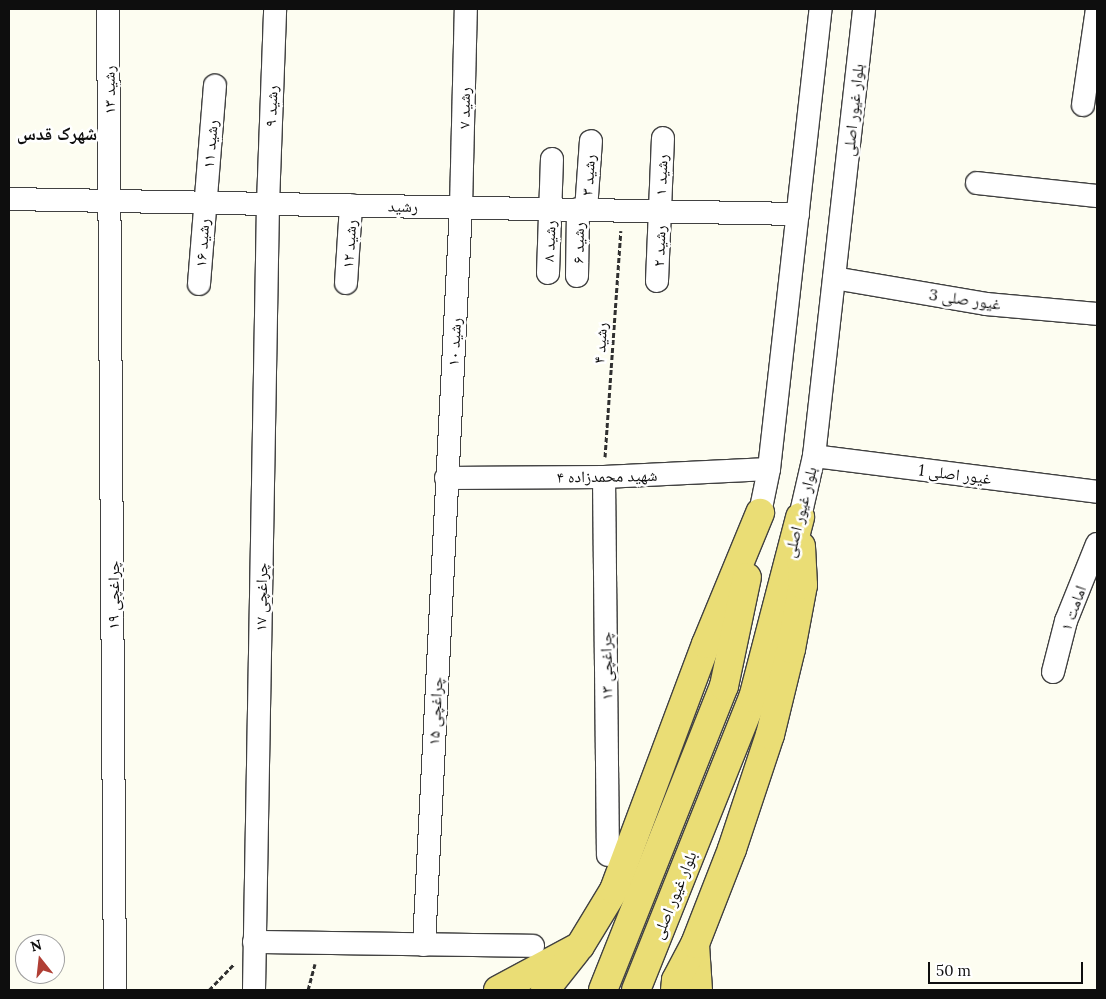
<!DOCTYPE html>
<meta charset="utf-8">
<style>
body{margin:0}
#map{position:relative;width:1106px;height:999px;overflow:hidden;background:#fdfdf1;font-family:Lora,"Noto Naskh Arabic",serif}
div>[style]{position:absolute}
[style*='--x']{left:calc(var(--x)*1px);top:calc(var(--y)*1px);width:calc(var(--w)*1px);rotate:calc(var(--a)*1deg)}
.path>*{height:3px;margin-top:-1.5px;transform-origin:0;background:repeating-linear-gradient(90deg,#303030 0 5px,transparent 0 7.5px)}
.roads{filter:drop-shadow(1px 0 #414141) drop-shadow(-1px 0 #414141) drop-shadow(0 1px #414141) drop-shadow(0 -1px #414141)}
.minor>*{height:22px;margin:-11px;padding:0 11px;transform-origin:11px;border-radius:11px;background:#fff}
.major>*{height:28px;margin:-14px;padding:0 14px;transform-origin:14px;border-radius:14px;background:#eadd75}
span{translate:-50% -50%;white-space:nowrap;text-align:center;line-height:1.15;-webkit-text-stroke:5px #fff;paint-order:stroke}
.street-label{font-size:16px;color:#0e0e0e}
.neighbourhood-label{font-size:18px;color:#0e0e0e;font-weight:700}
.frame{position:absolute;inset:0;border:10px solid #0e0e0e;pointer-events:none}
.north{position:absolute;left:15px;top:934px;width:50px;height:50px;box-sizing:border-box;background:#fff;border:1px solid #9f9f9f;border-radius:50%;rotate:344deg;font-size:14px;font-weight:700;line-height:20px;text-align:center;color:#0e0e0e}
.north::after{content:'';display:block;margin:auto;width:18px;height:22px;background:#b03f35;clip-path:polygon(50% 0,100% 100%,50% 72%,0 100%)}
.scale{position:absolute;left:928px;top:962px;width:155px;height:22px;box-sizing:border-box;border:2px solid #0e0e0e;border-top:0;padding-left:6px;font-size:15px;line-height:18px;white-space:nowrap;color:#0e0e0e;-webkit-text-stroke:4px #fff;paint-order:stroke}
</style>
<div id="map">
<div class="path">
<div style="--x:605;--y:457;--w:227;--a:-86"></div>
<div style="--x:209;--y:990;--w:35;--a:-46"></div>
<div style="--x:308;--y:990;--w:27;--a:-75"></div>
</div>
<div class="roads">
<div class="minor">
<div style="--x:108;--y:9;--w:981;--a:89.59"></div>
<div style="--x:1083;--y:105;--w:97;--a:-81.7"></div>
<div style="--x:977;--y:183;--w:121;--a:6.2"></div>
<div style="--x:9;--y:199;--w:789;--a:1.09"></div>
<div style="--x:586;--y:210;--w:69;--a:-85.9"></div>
<div style="--x:548;--y:273;--w:114;--a:-88"></div>
<div style="--x:577;--y:276;--w:67;--a:-89.1"></div>
<div style="--x:834;--y:278;--w:154;--a:9.7"></div>
<div style="--x:986;--y:304;--w:111;--a:5.1"></div>
<div style="--x:657;--y:281;--w:143;--a:-87.6"></div>
<div style="--x:346;--y:283;--w:78;--a:-86.3"></div>
<div style="--x:199;--y:284;--w:199;--a:-85.4"></div>
<div style="--x:814;--y:456;--w:285;--a:7.2"></div>
<div style="--x:604;--y:477;--w:378;--a:89.4"></div>
<div style="--x:446;--y:478;--w:158;--a:-0.4"></div>
<div style="--x:604;--y:477;--w:165;--a:-2.8"></div>
<div style="--x:760;--y:513;--w:45;--a:-78.4"></div>
<div style="--x:769;--y:469;--w:463;--a:-83.6"></div>
<div style="--x:800;--y:517;--w:63;--a:-77.1"></div>
<div style="--x:814;--y:456;--w:450;--a:-83.6"></div>
<div style="--x:1053;--y:672;--w:53;--a:-75.7"></div>
<div style="--x:1066;--y:621;--w:83;--a:-68.1"></div>
<div style="--x:254;--y:942;--w:279;--a:0.8"></div>
<div style="--x:424;--y:945;--w:739;--a:-87.13"></div>
<div style="--x:461;--y:207;--w:198;--a:-88.6"></div>
<div style="--x:254;--y:990;--w:786;--a:-88.98"></div>
<div style="--x:268;--y:204;--w:195;--a:-87.9"></div>
</div>
<div class="major">
<div style="--x:695;--y:945;--w:45;--a:86.2"></div>
<div style="--x:498;--y:990;--w:93;--a:-28.2"></div>
<div style="--x:580;--y:946;--w:66;--a:-58.7"></div>
<div style="--x:614;--y:890;--w:263;--a:-69.5"></div>
<div style="--x:706;--y:644;--w:142;--a:-67.6"></div>
<div style="--x:545;--y:990;--w:50;--a:-51.5"></div>
<div style="--x:603;--y:990;--w:327;--a:-68.3"></div>
<div style="--x:724;--y:686;--w:111;--a:-78.1"></div>
<div style="--x:636;--y:990;--w:315;--a:-68.2"></div>
<div style="--x:753;--y:698;--w:187;--a:-75.4"></div>
<div style="--x:675;--y:990;--w:10;--a:-84"></div>
<div style="--x:676;--y:980;--w:41;--a:-62.2"></div>
<div style="--x:695;--y:944;--w:102;--a:-68.7"></div>
<div style="--x:732;--y:849;--w:120;--a:-71.6"></div>
<div style="--x:770;--y:735;--w:89;--a:-76.3"></div>
<div style="--x:791;--y:649;--w:65;--a:-79.4"></div>
<div style="--x:803;--y:585;--w:39;--a:-93"></div>
</div>
</div>
<div class="street-label">
<span style="left:109px;top:90px;rotate:-91deg">رشید ۱۳</span>
<span style="left:271px;top:106px;rotate:-88deg">رشید ۹</span>
<span style="left:464px;top:108px;rotate:-89deg">رشید ۷</span>
<span style="left:853px;top:110px;rotate:-84deg">بلوار غیور اصلی</span>
<span style="left:210px;top:144px;rotate:-85deg">رشید ۱۱</span>
<span style="left:588px;top:175px;rotate:-86deg">رشید ۳</span>
<span style="left:661px;top:175px;rotate:-88deg">رشید ۱</span>
<span style="left:403px;top:206px;rotate:1deg">رشید</span>
<span style="left:549px;top:241px;rotate:-88deg">رشید ۸</span>
<span style="left:202px;top:243px;rotate:-86deg">رشید ۱۶</span>
<span style="left:578px;top:243px;rotate:-89deg">رشید ۶</span>
<span style="left:349px;top:244px;rotate:-86deg">رشید ۱۲</span>
<span style="left:659px;top:246px;rotate:-88deg">رشید ۲</span>
<span style="left:965px;top:299px;rotate:8deg">غیور صلی 3</span>
<span style="left:454px;top:342px;rotate:-87deg">رشید ۱۰</span>
<span style="left:600px;top:343px;rotate:-86deg">رشید ۴</span>
<span style="left:955px;top:474px;rotate:7deg">غیور اصلی 1</span>
<span style="left:607px;top:476px;rotate:-1deg">شهید محمدزاده ۴</span>
<span style="left:800px;top:512px;rotate:-76deg">بلوار غیور اصلی</span>
<span style="left:113px;top:595px;rotate:-90deg">چراغچی ۱۹</span>
<span style="left:261px;top:597px;rotate:-89deg">چراغچی ۱۷</span>
<span style="left:1073px;top:608px;rotate:-70deg">امامت ۱</span>
<span style="left:606px;top:666px;rotate:-91deg">چراغچی ۱۳</span>
<span style="left:435px;top:711px;rotate:-87deg">چراغچی ۱۵</span>
<span style="left:674px;top:895px;rotate:-68deg">بلوار غیور اصلی</span>
</div>
<div class="neighbourhood-label">
<span style="left:57px;top:134px">شهرک قدس</span>
</div>
<div class="frame"></div>
<div class="north">N</div>
<div class="scale">50 m</div>
</div>
